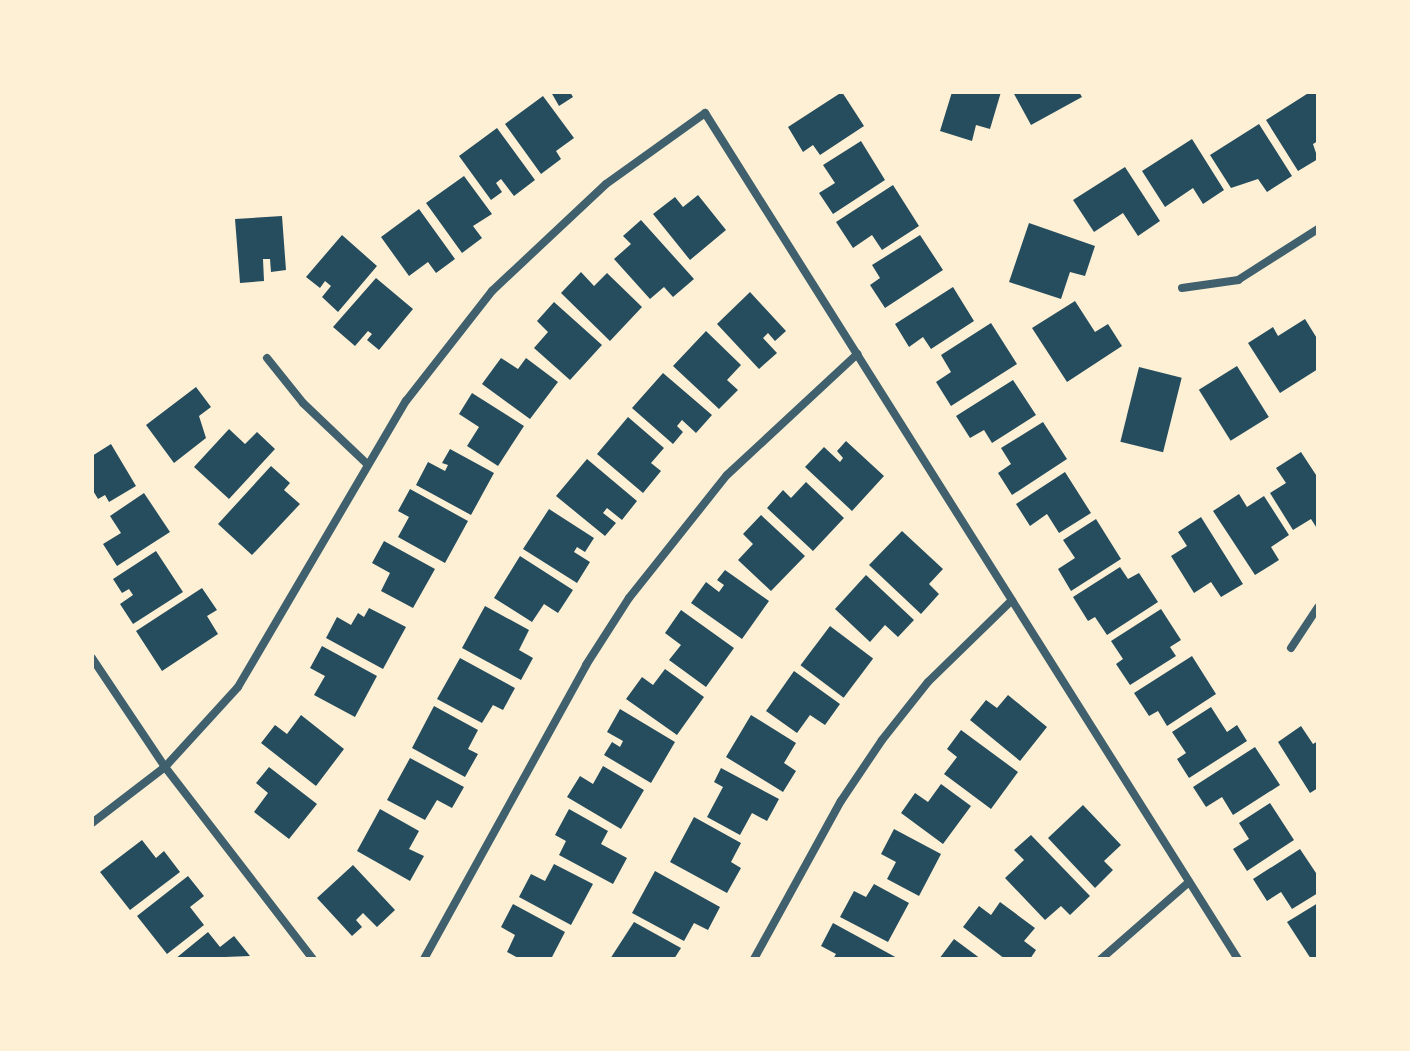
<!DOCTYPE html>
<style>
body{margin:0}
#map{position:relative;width:1410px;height:1051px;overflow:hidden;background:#fdf0d5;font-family:Ubuntu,sans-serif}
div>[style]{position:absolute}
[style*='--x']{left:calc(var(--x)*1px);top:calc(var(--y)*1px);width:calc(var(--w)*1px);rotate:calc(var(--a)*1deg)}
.building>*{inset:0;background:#264d5e;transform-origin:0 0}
.minor>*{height:8px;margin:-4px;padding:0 4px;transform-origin:4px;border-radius:4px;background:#3f606c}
span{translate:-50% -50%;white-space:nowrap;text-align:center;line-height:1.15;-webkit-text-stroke:7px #fdf0d5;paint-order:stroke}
.frame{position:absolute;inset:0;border:94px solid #fdf0d5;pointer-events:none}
</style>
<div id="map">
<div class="building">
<div style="clip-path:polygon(551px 92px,570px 92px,573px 97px,559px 106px)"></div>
<div style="clip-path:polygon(842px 92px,864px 126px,820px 155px,813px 145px,803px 152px,788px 127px)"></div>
<div style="clip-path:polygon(952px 92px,1001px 92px,990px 129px,976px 125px,972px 141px,940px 131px)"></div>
<div style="clip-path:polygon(1013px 92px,1079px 92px,1082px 97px,1031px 125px)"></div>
<div style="clip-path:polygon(1310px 92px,1318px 92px,1318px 141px,1313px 144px,1318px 159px,1298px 171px,1266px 120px)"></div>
<div style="clip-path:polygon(543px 96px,574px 138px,556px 151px,561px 159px,541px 174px,505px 124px)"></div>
<div style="clip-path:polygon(1259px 124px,1292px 176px,1267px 192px,1258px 179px,1231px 188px,1210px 155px)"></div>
<div style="clip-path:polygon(497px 128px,535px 180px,514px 196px,501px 179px,496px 183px,502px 192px,491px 200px,459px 156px)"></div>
<div style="clip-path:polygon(1192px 139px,1224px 190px,1203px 204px,1193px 188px,1165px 207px,1142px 171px)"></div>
<div style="clip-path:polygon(861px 141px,885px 180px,833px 214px,819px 193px,835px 183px,823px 165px)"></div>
<div style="clip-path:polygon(1125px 167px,1160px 221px,1138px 236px,1123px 213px,1094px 232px,1073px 200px)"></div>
<div style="clip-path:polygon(464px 176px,492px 214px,473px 226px,482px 238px,462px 253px,426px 203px)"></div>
<div style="clip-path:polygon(893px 185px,919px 226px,882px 250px,872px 235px,853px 248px,836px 222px)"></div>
<div style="clip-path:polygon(698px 195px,726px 230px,690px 260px,653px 214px,675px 197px,683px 207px)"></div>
<div style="clip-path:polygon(419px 209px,455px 259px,436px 273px,428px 262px,409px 276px,381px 237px)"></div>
<div style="clip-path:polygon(282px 216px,286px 270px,271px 272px,270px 259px,263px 259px,264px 281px,240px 283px,235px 219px)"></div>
<div style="clip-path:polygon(641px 220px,694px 279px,673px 297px,664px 287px,650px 299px,614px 259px,631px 244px,623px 236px)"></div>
<div style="clip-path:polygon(1029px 223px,1095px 246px,1085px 276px,1070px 272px,1061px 299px,1009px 282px)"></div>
<div style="clip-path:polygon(342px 235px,377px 266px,338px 312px,322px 297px,331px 286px,325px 281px,320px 288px,306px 277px)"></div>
<div style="clip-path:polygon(920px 235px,943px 270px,885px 308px,870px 285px,880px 278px,872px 265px)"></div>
<div style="clip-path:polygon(581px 272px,594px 286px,607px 273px,642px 307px,610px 341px,561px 293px)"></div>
<div style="clip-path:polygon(376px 278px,413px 309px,379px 350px,367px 340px,372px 334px,368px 331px,355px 346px,333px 327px)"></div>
<div style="clip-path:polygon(953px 287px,974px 321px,931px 349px,923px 337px,909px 347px,895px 324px)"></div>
<div style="clip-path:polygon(750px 292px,786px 331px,775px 341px,768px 333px,763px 338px,777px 353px,759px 369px,717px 324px)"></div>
<div style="clip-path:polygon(1075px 301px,1095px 332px,1108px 324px,1122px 346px,1067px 382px,1032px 328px)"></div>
<div style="clip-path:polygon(554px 302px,602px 345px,570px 380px,534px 348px,548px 332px,537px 321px)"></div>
<div style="clip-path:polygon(1305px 319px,1318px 340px,1318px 369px,1280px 393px,1248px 343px,1273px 327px,1278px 336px)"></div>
<div style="clip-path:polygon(991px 323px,1017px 364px,951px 406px,936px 382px,951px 372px,941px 355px)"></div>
<div style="clip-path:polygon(706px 331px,741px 365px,727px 380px,738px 390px,719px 409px,673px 366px)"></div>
<div style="clip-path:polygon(501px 358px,518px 369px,526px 358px,558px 382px,530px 419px,482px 384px)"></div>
<div style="left:1237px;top:366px;width:60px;height:45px;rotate:58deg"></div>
<div style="left:1139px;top:367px;width:44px;height:77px;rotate:14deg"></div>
<div style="clip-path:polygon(663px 373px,712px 415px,696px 433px,682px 420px,677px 426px,683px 432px,673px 444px,632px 408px)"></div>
<div style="clip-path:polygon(1013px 380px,1036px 415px,992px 443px,984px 430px,970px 438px,956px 416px)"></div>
<div style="clip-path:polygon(196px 387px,211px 407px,199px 416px,206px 438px,174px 463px,146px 425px)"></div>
<div style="clip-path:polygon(472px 393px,524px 426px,498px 466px,467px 446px,479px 427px,459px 414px)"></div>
<div style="clip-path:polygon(628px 417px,664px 448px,651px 463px,661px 471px,643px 493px,597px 454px)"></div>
<div style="clip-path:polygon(1043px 422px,1067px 459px,1012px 495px,998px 473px,1011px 464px,1001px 448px)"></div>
<div style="clip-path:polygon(229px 429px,245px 444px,257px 432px,275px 449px,229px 499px,194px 467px)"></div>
<div style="clip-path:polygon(846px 441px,884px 476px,852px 511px,805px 467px,824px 447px,840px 462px,843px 458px,837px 451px)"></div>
<div style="clip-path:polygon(111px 444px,136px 486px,109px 502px,105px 495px,98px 499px,92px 489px,92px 456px)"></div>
<div style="clip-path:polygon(450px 449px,494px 473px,471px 515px,416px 485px,428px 462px,445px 471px,448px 465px,442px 463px)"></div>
<div style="clip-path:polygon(1301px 452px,1318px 478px,1318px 530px,1311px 519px,1293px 530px,1270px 493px,1286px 483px,1276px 468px)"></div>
<div style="clip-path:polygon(587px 459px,637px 501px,622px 520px,607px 508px,603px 513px,616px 523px,605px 536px,556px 496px)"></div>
<div style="clip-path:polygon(271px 466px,290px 483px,284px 490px,300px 504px,252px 555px,218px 524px)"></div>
<div style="clip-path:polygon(1065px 472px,1091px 513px,1059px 533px,1047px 514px,1030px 526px,1016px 504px)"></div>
<div style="clip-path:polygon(806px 482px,844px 518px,813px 551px,767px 508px,783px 490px,791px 498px)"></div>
<div style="clip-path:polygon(410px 489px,468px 521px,445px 563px,398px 537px,409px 517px,398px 511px)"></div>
<div style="clip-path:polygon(144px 493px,170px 532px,117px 566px,103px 544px,121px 533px,110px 516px)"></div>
<div style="clip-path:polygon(1239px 494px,1247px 507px,1264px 496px,1289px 535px,1271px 547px,1279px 560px,1255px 575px,1213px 511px)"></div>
<div style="clip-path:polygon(549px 509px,594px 538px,585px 552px,577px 547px,574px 552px,590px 562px,577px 583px,523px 549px)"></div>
<div style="clip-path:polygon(761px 515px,805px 556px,771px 591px,738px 560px,753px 544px,743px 534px)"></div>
<div style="clip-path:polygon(1201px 517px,1243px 584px,1221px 597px,1211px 582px,1194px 593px,1171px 556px,1187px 546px,1178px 532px)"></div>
<div style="clip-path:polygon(1096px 519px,1121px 559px,1071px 591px,1058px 569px,1075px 558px,1063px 540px)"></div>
<div style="clip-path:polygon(902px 531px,943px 569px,929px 584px,939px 594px,921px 614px,869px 565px)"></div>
<div style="clip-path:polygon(384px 541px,435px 569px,413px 608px,381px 591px,390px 573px,372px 563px)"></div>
<div style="clip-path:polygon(156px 551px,183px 592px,133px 624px,120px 604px,133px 595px,129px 589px,122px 593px,113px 579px)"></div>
<div style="clip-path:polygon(520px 556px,573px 590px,558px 613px,544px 604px,532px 622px,494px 598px)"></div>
<div style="clip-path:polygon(1120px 567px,1128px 579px,1139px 573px,1158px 602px,1107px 635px,1095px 617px,1088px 621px,1073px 597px)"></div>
<div style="clip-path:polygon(725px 570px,769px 601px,742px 639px,691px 603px,706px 582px,719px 592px,724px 585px,717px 580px)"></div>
<div style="clip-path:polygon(866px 575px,914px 620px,898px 637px,885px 625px,870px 642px,835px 609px)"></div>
<div style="clip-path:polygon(202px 588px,217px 610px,207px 616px,218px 634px,162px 671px,136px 631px)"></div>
<div style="clip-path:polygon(485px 606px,529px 630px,519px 650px,533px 658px,521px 680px,462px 648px)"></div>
<div style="clip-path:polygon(369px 608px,406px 627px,383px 669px,326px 638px,337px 617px,351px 625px,358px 613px,364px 617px)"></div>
<div style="clip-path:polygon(1161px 609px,1181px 640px,1170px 647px,1176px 656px,1130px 685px,1116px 664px,1123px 659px,1111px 641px)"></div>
<div style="clip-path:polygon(681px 610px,734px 648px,706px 687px,669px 660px,681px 645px,665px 633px)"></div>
<div style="left:830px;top:626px;width:54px;height:49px;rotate:37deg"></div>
<div style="clip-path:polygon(322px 646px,377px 676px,355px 717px,314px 695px,325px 676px,310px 668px)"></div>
<div style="clip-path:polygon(1192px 656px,1216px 694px,1167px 726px,1158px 711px,1149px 716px,1134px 693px)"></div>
<div style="clip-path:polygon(460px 658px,515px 688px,503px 710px,493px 705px,482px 723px,437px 699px)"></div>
<div style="clip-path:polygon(665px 669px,704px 697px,677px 735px,626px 699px,642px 677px,653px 685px)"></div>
<div style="clip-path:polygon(794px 671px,840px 704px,825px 725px,810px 715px,797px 733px,766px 711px)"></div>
<div style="clip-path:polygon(1008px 695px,1047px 727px,1020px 761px,970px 720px,986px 700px,997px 708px)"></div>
<div style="clip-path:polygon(434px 706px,478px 730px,468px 749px,478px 754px,465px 777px,412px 748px)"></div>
<div style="clip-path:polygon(1211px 707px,1227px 732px,1237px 725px,1247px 741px,1189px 778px,1177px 759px,1186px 753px,1172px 732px)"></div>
<div style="clip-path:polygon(620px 709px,675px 742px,651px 783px,604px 755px,612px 742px,620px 747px,623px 741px,607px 732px)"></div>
<div style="clip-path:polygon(301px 715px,344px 749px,316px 786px,261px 743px,275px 725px,287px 734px)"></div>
<div style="clip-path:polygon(751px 715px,796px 743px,784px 763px,796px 771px,783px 792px,726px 757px)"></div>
<div style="clip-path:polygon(1301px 726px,1313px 744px,1318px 741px,1318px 788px,1310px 793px,1278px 742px)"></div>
<div style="clip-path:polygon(961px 730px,1018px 772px,991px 809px,944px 774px,957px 757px,947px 749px)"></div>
<div style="clip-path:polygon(1255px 747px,1280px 785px,1233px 815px,1222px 797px,1206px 807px,1193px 787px)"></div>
<div style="clip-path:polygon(410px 758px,464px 787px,452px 808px,437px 800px,425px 820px,387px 800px)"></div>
<div style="clip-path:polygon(603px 766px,644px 790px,621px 829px,567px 797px,580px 776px,593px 784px)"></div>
<div style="clip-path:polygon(269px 767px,317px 804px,289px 839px,254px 812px,268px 793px,256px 783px)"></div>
<div style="clip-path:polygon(721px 768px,779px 799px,767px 821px,752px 813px,740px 835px,707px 817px,723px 787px,714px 782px)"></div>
<div style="clip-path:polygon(941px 784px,971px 806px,943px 844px,901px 813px,915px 793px,928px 802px)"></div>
<div style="clip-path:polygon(1270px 803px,1294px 840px,1247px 871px,1233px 849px,1249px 839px,1239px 823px)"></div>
<div style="clip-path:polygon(1083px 805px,1121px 845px,1104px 861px,1113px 870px,1095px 888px,1048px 838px)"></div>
<div style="clip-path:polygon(380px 809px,419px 831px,409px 849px,424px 856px,410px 881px,357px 851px)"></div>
<div style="clip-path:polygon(569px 809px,608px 831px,601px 844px,627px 858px,613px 884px,559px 855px,566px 841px,555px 835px)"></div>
<div style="clip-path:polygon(694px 817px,741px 843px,731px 862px,741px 868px,727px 893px,670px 862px)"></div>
<div style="clip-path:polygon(894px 829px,941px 854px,919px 896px,887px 879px,896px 862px,881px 854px)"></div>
<div style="clip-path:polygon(1031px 835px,1090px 896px,1070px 915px,1061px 906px,1045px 920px,1005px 878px,1024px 860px,1014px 850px)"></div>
<div style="clip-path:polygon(142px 840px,156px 858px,164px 851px,180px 872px,130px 910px,100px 872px)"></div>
<div style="clip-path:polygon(1300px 849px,1318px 876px,1318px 893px,1292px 909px,1281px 892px,1267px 901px,1253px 879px)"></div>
<div style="clip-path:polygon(554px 864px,593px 884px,571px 925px,519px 897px,531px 874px,545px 881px)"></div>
<div style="clip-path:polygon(353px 865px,395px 910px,377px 927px,363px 913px,356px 920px,362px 927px,352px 936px,317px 898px)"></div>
<div style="clip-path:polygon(655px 871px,720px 907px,708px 930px,694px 923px,684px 941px,632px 913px)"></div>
<div style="clip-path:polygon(188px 876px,204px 896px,190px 907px,204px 925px,167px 954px,137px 916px)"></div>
<div style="clip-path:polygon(874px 884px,909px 903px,888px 942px,840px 917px,854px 891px,866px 897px)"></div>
<div style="clip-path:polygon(1000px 902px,1035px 928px,1024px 941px,1036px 950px,1030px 959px,1005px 959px,963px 927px,979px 906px,991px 915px)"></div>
<div style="clip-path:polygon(1318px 903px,1318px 959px,1311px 959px,1287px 922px)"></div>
<div style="clip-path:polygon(513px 904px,565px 932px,551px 959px,520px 959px,507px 952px,515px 935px,501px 927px)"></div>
<div style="clip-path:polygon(634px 922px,681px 948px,674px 959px,610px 959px)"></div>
<div style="clip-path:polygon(833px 923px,899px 959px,833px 959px,836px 954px,821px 946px)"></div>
<div style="clip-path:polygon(208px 932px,220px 947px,234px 936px,250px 956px,175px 959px)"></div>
<div style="clip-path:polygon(954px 939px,981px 959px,939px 959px)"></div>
</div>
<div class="minor">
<div style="--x:1182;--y:288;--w:57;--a:-8.1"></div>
<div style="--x:1238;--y:280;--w:95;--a:-32.5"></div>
<div style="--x:267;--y:358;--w:58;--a:51.3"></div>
<div style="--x:303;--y:403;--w:88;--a:43.6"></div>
<div style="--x:1291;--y:648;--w:49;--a:-56.6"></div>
<div style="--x:92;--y:658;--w:131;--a:56.2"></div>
<div style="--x:165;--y:767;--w:242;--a:52.4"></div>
<div style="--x:92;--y:823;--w:92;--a:-37.5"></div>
<div style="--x:165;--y:767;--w:108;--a:-47.6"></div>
<div style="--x:238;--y:687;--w:332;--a:-59.6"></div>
<div style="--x:406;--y:401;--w:140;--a:-52"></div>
<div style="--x:492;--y:291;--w:156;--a:-43.2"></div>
<div style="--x:606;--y:184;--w:122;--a:-35.6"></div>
<div style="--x:705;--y:113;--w:1000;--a:57.79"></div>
<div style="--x:424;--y:959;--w:336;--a:-61.1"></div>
<div style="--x:586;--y:665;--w:80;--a:-57.3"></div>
<div style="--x:629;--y:598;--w:157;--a:-51.5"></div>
<div style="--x:727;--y:475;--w:178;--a:-42.9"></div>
<div style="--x:754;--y:959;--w:180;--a:-61.2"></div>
<div style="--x:841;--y:801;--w:73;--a:-56.1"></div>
<div style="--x:882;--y:740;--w:74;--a:-51.6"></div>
<div style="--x:928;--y:682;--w:117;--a:-44.3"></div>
<div style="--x:1101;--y:959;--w:117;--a:-41.2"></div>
</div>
<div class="frame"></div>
</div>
